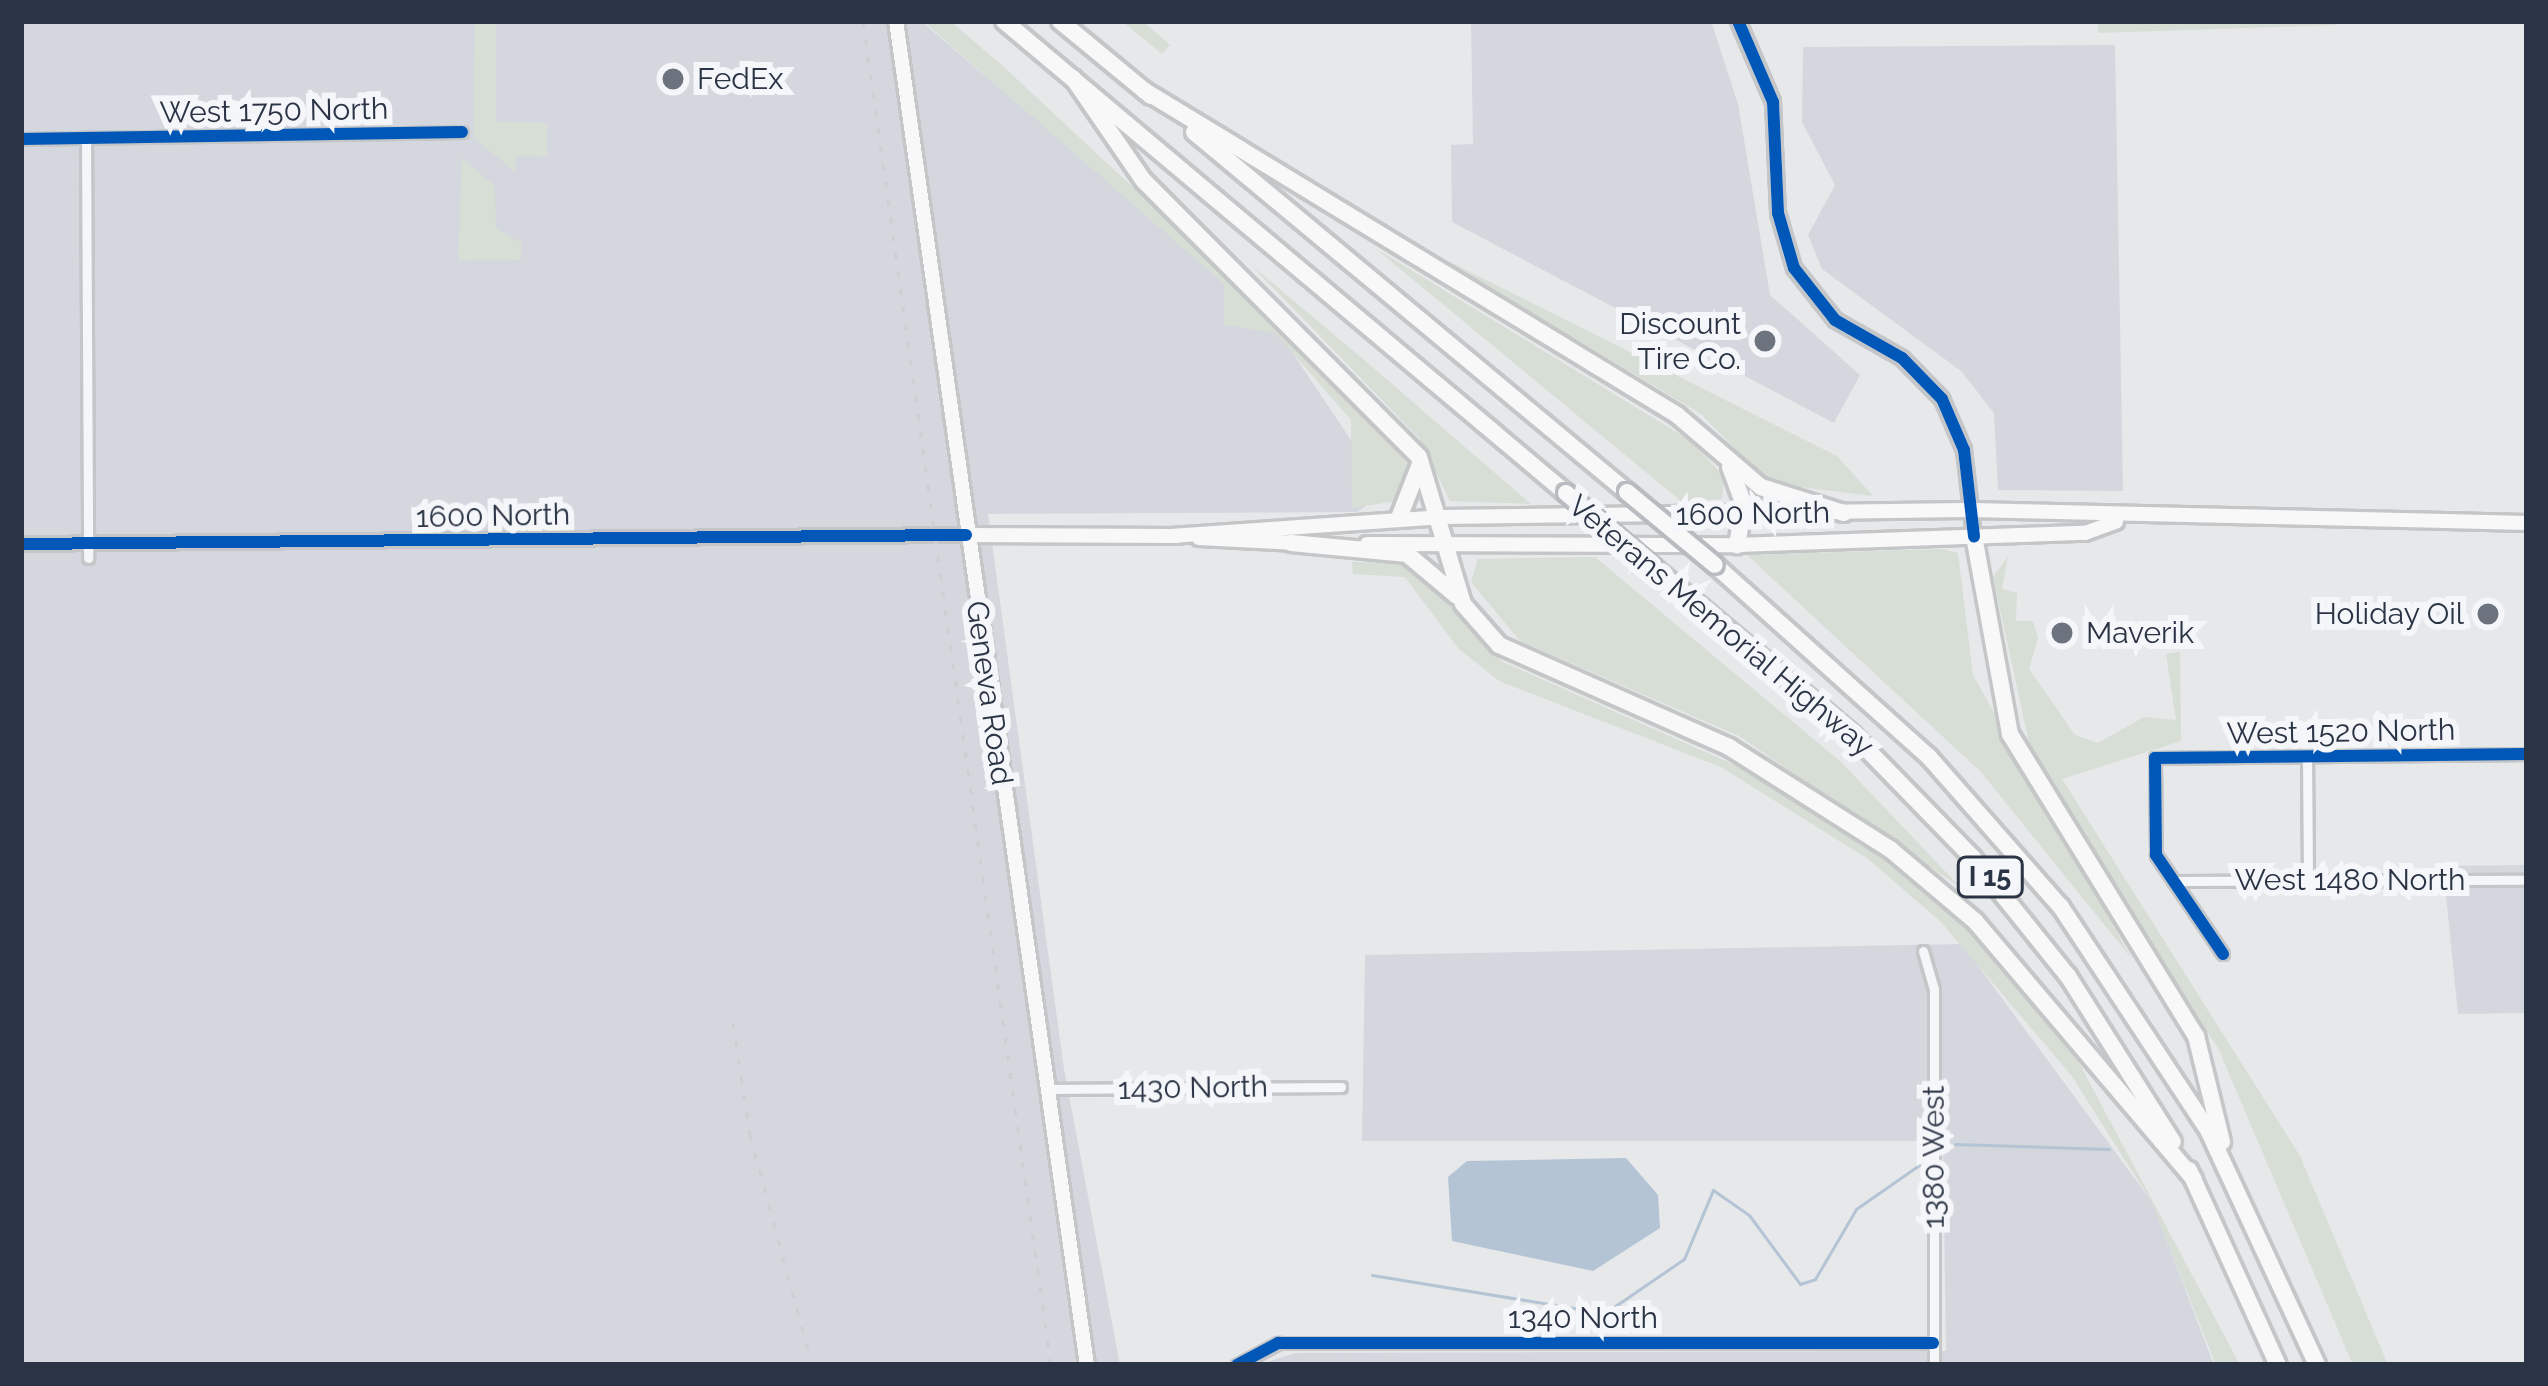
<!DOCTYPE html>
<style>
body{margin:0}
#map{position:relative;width:2548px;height:1386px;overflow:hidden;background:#e6e8ea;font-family:Raleway,sans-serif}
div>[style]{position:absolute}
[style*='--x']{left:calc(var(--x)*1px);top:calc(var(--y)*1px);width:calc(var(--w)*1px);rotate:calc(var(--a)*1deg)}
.built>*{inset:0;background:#d4d7dd}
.green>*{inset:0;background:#d6ded6}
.water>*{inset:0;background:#b4c4d5}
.stream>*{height:3px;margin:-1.5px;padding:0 1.5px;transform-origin:1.5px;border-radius:1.5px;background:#b4c4d5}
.roads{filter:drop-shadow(3px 0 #c4c6c8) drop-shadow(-3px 0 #c4c6c8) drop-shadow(0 3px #c4c6c8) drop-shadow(0 -3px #c4c6c8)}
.minor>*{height:9px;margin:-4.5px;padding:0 4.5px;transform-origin:4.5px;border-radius:4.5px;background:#f5f6f7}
.tertiary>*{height:12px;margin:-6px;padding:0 6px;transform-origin:6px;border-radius:6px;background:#f5f6f7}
.secondary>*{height:14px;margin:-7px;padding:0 7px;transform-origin:7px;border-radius:7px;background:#f8f8f8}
.motorway>*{height:16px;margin:-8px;padding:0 8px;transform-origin:8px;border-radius:8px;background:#f8f8f8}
.rail>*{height:3px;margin-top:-1.5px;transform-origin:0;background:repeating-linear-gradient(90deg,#cecfd2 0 6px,transparent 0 18px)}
.bridges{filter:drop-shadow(3px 0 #b8bbbf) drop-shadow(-3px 0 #b8bbbf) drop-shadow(0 3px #b8bbbf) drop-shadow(0 -3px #b8bbbf)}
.motorway-bridge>*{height:16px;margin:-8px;padding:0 8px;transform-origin:8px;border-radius:8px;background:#f8f8f8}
.cycleway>*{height:12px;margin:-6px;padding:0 6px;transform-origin:6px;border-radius:6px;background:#0057b8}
.dots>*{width:33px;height:33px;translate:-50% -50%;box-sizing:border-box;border:6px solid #f4f6f9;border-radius:50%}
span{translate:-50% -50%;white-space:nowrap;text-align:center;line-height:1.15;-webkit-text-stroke:12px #f4f6f9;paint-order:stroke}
.shield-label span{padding:3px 9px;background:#f4f6f9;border:3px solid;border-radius:9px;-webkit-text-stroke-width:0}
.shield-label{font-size:27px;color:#2b3445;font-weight:700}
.poi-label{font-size:30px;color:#2b3445}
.left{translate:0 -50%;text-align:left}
.right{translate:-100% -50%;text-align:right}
.street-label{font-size:30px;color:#2b3445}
.frame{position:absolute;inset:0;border:24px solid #2b3445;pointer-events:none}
</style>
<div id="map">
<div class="built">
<div style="clip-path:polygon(21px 21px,921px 21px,1269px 318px,1386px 492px,1357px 512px,988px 514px,1064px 1069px,1120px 1365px,21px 1365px)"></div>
<div style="clip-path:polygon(1471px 21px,1711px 21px,1738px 104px,1770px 295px,1860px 375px,1834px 423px,1452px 222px,1451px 145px,1473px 144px)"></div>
<div style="clip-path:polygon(2115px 45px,2123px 491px,1998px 490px,1994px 413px,1961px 371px,1822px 269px,1808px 235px,1835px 185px,1802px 122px,1803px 47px)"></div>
<div style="clip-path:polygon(2527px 865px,2527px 1013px,2458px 1014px,2443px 866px)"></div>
<div style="clip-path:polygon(1962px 944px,2152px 1202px,2214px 1365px,1257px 1365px,1296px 1353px,1946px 1351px,1943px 1141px,1362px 1141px,1365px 955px)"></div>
</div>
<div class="green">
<div style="clip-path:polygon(475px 21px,496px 21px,496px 122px,547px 123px,547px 157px,516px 156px,515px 172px,473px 137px)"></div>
<div style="clip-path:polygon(923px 21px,950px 21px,1005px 68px,1320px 362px,1411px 468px,1403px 500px,1352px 508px,1351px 420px,1275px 333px,1224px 325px,1224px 284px)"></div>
<div style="clip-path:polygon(1122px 21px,1142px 21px,1170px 45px,1162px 54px)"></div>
<div style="clip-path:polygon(2098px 21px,2336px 21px,2336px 25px,2098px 33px)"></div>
<div style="clip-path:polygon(462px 158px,495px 186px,496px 228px,522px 243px,521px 260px,458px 261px)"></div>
<div style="clip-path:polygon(1375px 248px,1689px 440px,1724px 476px,1722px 499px,1682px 502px)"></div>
<div style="clip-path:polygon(1432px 253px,1837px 456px,1873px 496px,1769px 483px,1701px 414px)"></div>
<div style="clip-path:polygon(1251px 265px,1370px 365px,1531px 504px,1450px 501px,1419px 438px)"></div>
<div style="clip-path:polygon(1943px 549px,1958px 553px,1973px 675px,2132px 959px,1981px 772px,1747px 555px)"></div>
<div style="clip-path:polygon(2008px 556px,2002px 589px,2017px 593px,2016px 621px,2033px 621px,2038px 638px,2029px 669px,2075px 735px,2098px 743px,2144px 717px,2176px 720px,2166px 654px,2180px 652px,2181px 741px,2062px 779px,2300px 1156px,2388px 1365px,2353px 1365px,2219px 1050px,2031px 752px,1993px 577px)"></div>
<div style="clip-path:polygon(1595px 557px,1841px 762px,1961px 888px,1739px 736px,1520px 641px,1471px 582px,1478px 559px)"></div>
<div style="clip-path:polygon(1352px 562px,1400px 562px,1444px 589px,1501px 661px,1748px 771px,1876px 851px,1961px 921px,2077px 1059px,2240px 1365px,2216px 1365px,2151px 1201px,2071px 1075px,1941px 922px,1868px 859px,1721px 767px,1499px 681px,1458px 648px,1405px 577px,1353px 574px)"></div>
</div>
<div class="water">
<div style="clip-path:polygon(1626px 1158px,1658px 1195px,1660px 1228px,1593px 1271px,1452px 1241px,1448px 1177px,1467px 1161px)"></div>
</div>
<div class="stream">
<div style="--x:1955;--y:1144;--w:154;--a:1.9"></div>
<div style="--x:1372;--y:1275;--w:236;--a:9.3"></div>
<div style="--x:1605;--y:1313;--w:96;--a:-34.4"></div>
<div style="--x:1684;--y:1259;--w:75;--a:-67.2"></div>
<div style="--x:1713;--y:1190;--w:44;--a:34.8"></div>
<div style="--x:1749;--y:1215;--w:86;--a:53.5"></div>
<div style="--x:1800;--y:1284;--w:16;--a:-18"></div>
<div style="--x:1815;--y:1279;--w:81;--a:-59.6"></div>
<div style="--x:1856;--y:1209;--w:77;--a:-34.9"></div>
</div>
<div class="roads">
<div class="minor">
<div style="--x:86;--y:137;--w:421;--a:89.7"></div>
<div style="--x:21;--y:139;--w:441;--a:-0.9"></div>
<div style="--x:2307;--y:757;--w:123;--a:89.5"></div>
<div style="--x:2173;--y:881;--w:354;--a:-0.2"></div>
<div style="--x:1923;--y:951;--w:40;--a:74"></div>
<div style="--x:1934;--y:989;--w:376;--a:90"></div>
<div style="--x:2223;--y:954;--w:120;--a:-124.1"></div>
<div style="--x:2156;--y:855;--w:97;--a:-90.6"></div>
<div style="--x:2155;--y:758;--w:372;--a:-0.6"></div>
<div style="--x:1046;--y:1089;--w:295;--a:-0.4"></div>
<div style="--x:1237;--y:1365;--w:47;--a:-28.2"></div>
<div style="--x:1278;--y:1343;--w:655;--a:0"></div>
</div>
<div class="tertiary">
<div style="--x:1738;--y:21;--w:88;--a:66.6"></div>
<div style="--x:1773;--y:102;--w:111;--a:87.4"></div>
<div style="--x:1778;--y:213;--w:57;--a:73.8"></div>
<div style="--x:1794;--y:268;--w:66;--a:51.7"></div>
<div style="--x:1835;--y:320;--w:77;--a:29.6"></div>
<div style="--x:1902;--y:358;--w:57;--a:45.7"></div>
<div style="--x:1942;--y:399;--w:56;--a:66.7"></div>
<div style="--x:1964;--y:450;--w:87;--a:83.4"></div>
<div style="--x:21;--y:544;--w:945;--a:-0.55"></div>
</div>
<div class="secondary">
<div style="--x:896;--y:21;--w:1358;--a:81.91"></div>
<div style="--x:966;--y:535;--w:211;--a:0.3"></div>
<div style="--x:1171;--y:536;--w:273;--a:-4"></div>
<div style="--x:1443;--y:517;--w:528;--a:-0.76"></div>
<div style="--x:1971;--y:510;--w:556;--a:1.34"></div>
<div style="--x:1199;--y:538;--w:98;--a:2.9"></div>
<div style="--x:1367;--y:544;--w:370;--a:0.2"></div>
<div style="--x:1737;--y:545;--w:348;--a:-2"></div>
<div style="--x:2085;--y:533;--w:33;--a:-20"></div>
</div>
<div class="motorway">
<div style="--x:1004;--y:21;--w:734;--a:40.03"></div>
<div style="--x:1060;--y:21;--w:118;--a:39.5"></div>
<div style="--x:1073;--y:78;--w:124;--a:55.5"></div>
<div style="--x:1143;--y:180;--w:391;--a:45.1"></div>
<div style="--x:1419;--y:457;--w:153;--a:73.3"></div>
<div style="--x:1463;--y:604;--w:55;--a:48.7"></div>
<div style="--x:1499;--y:645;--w:252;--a:23.9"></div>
<div style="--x:1729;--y:747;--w:191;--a:32.4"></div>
<div style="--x:1890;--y:849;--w:111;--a:40.3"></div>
<div style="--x:1975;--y:921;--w:338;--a:49.7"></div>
<div style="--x:1145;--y:91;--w:623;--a:31.34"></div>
<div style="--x:1677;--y:415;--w:111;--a:40.6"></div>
<div style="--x:1761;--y:487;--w:87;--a:17.4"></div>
<div style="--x:1194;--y:132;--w:563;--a:39.74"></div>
<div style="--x:1730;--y:467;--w:40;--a:69.8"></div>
<div style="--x:1744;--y:505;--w:41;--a:99.9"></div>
<div style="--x:1399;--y:518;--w:58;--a:-68.7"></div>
<div style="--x:1974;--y:536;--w:201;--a:79.7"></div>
<div style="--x:2010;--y:734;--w:355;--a:58.4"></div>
<div style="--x:2196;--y:1036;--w:109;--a:76.2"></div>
<div style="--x:1291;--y:543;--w:117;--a:5.4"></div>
<div style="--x:1407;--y:554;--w:65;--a:40"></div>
<div style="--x:1715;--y:565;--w:288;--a:41.9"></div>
<div style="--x:1929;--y:757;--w:200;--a:48.7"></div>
<div style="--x:2061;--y:907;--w:267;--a:56.6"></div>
<div style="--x:2208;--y:1130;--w:259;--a:65.1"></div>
<div style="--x:1652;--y:566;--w:261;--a:40"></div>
<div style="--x:1852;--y:734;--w:173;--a:45.7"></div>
<div style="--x:1973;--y:858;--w:151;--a:51.2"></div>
<div style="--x:2068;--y:976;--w:196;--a:57.7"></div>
<div style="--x:2189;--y:1170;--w:214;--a:65.5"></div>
</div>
</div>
<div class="rail">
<div style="--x:863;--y:21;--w:1357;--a:82.04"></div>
<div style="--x:733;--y:1023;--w:113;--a:81.4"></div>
<div style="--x:750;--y:1135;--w:238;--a:74.9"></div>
</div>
<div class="bridges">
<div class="motorway-bridge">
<div style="--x:1627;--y:492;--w:114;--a:39.7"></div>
<div style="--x:1566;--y:493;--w:113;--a:40.3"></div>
</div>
</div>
<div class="cycleway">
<div style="--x:1738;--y:21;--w:88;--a:66.6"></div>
<div style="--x:1773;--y:102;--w:111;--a:87.4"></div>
<div style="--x:1778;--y:213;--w:57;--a:73.8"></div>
<div style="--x:1794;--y:268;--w:66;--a:51.7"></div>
<div style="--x:1835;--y:320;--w:77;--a:29.6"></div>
<div style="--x:1902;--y:358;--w:57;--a:45.7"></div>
<div style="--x:1942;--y:399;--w:56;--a:66.7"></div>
<div style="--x:1964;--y:450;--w:87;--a:83.4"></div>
<div style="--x:21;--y:139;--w:441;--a:-0.9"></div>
<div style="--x:21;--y:544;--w:945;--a:-0.55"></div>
<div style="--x:2223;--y:954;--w:120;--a:-124.1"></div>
<div style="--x:2156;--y:855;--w:97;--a:-90.6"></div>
<div style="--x:2155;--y:758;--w:372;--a:-0.6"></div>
<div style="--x:1237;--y:1365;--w:47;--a:-28.2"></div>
<div style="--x:1278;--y:1343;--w:655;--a:0"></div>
</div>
<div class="dots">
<div style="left:673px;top:79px;background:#6c737f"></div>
<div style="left:1765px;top:341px;background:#6c737f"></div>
<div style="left:2488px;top:614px;background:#6c737f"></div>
<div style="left:2062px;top:633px;background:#6c737f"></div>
</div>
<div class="shield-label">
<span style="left:1990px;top:877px">I 15</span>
</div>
<div class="poi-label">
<span class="left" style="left:697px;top:79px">FedEx</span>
<span class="right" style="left:1741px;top:341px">Discount<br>Tire Co.</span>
<span class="right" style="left:2464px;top:614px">Holiday Oil</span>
<span class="left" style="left:2086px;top:633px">Maverik</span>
</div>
<div class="street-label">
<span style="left:274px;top:111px;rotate:-1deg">West 1750 North</span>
<span style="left:1753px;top:514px;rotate:-1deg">1600 North</span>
<span style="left:493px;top:516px;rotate:-1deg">1600 North</span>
<span style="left:1721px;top:626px;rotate:40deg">Veterans Memorial Highway</span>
<span style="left:989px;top:693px;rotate:82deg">Geneva Road</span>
<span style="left:2341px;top:732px;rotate:-1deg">West 1520 North</span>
<span style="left:2350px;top:880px">West 1480 North</span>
<span style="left:1193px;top:1088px;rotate:-1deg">1430 North</span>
<span style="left:1934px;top:1157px;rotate:-90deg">1380 West</span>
<span style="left:1583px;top:1318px">1340 North</span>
</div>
<div class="frame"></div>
</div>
